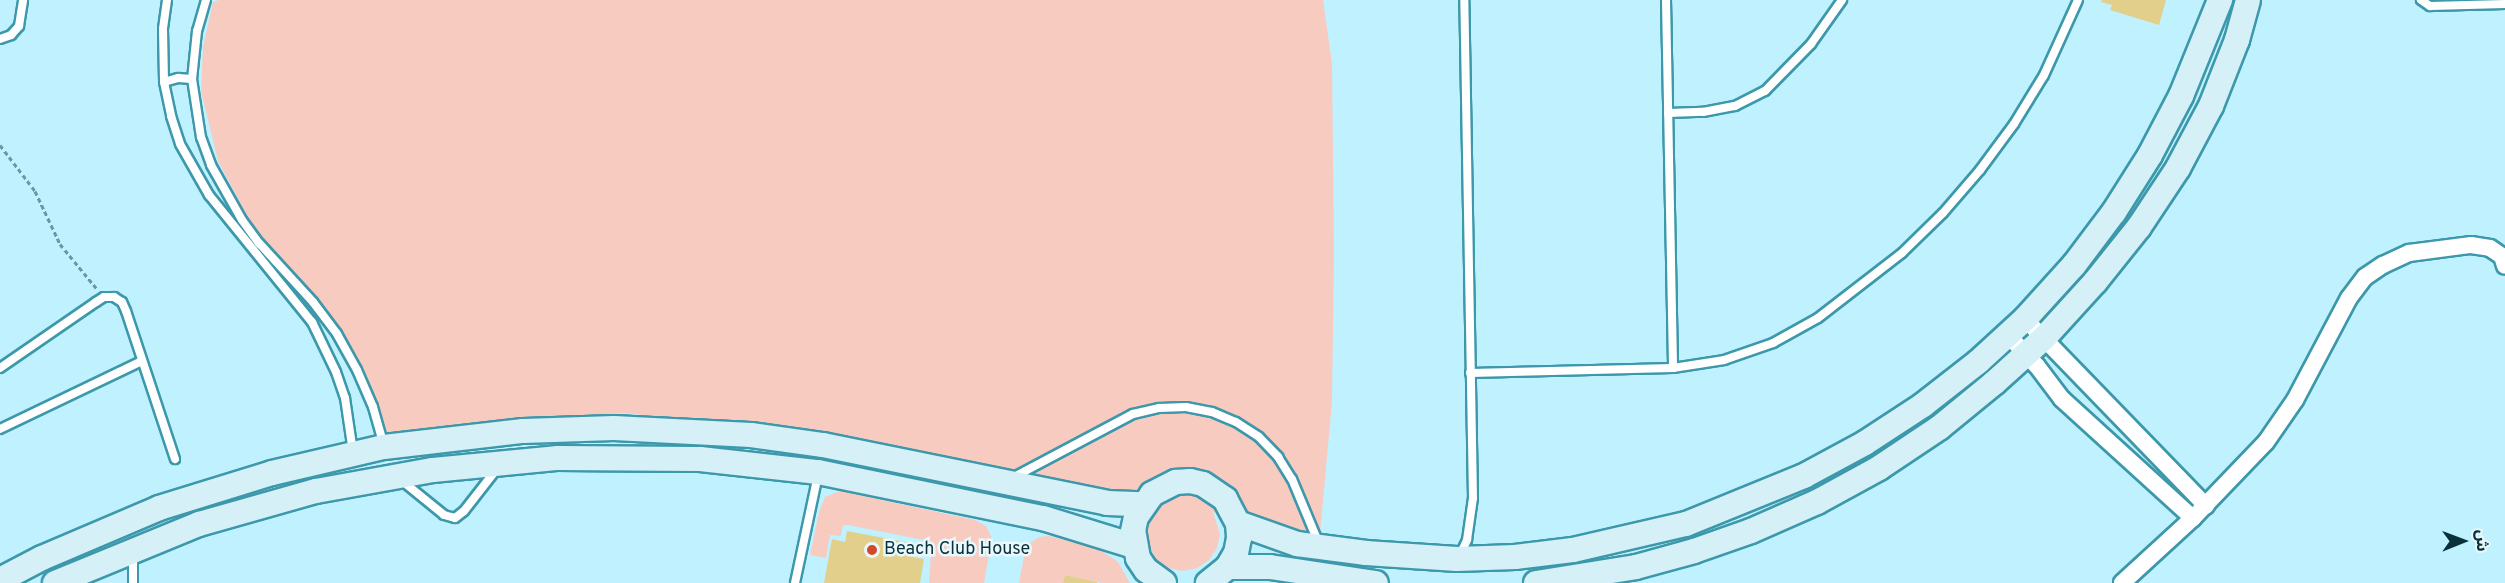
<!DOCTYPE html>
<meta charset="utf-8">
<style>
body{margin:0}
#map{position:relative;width:2505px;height:583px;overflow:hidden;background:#bff1fe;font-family:Overpass,"Noto Sans Arabic",sans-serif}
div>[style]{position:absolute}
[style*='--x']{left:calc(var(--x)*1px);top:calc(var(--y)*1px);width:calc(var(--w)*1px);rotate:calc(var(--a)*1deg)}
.green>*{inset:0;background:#f8cbc0}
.building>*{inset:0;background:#e2cf8b}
.path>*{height:3px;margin-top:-1.5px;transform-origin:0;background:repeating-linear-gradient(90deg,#6a98a2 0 4.5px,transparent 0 7.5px)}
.roads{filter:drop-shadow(2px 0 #3c98ab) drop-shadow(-2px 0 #3c98ab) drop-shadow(0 2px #3c98ab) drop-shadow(0 -2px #3c98ab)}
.lane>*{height:8px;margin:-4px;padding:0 4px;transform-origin:4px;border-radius:4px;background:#fff}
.street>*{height:16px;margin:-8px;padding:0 8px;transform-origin:8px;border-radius:8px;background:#fff}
.secondary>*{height:24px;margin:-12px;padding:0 12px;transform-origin:12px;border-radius:12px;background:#d5f0f6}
.dots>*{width:16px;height:16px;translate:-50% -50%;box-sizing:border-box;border:3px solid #e8f8fc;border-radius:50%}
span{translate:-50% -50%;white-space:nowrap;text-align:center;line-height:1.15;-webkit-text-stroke:5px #e8f8fc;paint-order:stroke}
.poi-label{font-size:18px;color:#093139}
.left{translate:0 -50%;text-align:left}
.north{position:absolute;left:2433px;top:511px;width:60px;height:60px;-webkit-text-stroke:4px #e8f8fc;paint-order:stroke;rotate:89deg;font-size:16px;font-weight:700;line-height:24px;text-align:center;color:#093139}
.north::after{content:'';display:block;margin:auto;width:21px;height:27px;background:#093139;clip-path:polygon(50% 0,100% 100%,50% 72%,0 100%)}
</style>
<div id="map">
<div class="green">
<div style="clip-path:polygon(219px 0,1323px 0,1332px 64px,1334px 252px,1332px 401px,1320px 534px,1296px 529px,1299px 536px,1264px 522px,1213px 512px,1220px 534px,1217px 548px,1209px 560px,1197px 568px,1183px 571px,1169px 568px,1157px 560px,1150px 548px,1147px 534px,1150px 520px,1165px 502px,828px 433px,623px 413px,384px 433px,361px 378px,321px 308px,253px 227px,218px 161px,201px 91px,203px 47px,213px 2px)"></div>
<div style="clip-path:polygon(840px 491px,975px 520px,986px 526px,992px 538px,984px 583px,929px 583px,931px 554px,922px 551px,924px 540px,848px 525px,843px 525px,841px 536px,830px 535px,826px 558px,810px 555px,819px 512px,825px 497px)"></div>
<div style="clip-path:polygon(1049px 536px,1096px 548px,1111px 557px,1118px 562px,1130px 583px,1102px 583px,1065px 575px,1063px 583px,1019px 583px,1025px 551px,1030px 543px,1039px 537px)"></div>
</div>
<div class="building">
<div style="clip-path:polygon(2102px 0,2166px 0,2159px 25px,2110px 10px,2112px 5px,2101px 2px)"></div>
<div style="clip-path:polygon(847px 531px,916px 544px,913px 557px,924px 559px,920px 583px,824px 583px,832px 539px,845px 542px)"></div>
<div style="clip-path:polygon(1065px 575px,1097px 582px,1097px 583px,1063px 583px)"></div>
</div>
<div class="path">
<div style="--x:0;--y:145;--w:58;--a:52.7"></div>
<div style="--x:35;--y:191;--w:59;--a:64.7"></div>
<div style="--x:60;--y:244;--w:58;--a:50.6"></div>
</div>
<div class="roads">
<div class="lane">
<div style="--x:167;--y:0;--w:29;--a:98"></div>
<div style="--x:163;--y:29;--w:53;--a:88.9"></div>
<div style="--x:164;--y:82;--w:35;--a:78"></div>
<div style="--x:171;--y:116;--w:29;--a:72"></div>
<div style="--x:180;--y:144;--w:59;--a:60.4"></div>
<div style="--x:209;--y:195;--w:164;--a:51"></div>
<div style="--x:312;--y:322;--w:55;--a:64.4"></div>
<div style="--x:336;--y:372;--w:28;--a:71"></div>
<div style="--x:345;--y:398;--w:55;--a:81.6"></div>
<div style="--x:206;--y:0;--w:32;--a:106"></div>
<div style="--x:197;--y:31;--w:48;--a:95.9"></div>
<div style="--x:192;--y:79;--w:59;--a:81.2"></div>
<div style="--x:201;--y:137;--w:30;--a:70"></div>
<div style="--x:211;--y:165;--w:63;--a:60.6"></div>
<div style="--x:242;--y:220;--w:29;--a:54"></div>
<div style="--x:259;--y:243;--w:80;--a:47.5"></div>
<div style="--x:313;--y:302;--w:40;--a:53"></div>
<div style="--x:337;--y:334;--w:41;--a:60.9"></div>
<div style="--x:357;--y:370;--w:40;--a:66.6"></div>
<div style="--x:373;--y:407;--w:41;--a:74.2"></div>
<div style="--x:1666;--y:0;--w:368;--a:88.9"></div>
<div style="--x:2421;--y:0;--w:11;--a:34"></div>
<div style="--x:2430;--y:6;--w:75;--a:-1.5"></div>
<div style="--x:0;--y:39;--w:12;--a:-20"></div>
<div style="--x:11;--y:35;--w:12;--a:-48"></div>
<div style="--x:19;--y:26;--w:26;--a:-81"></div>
<div style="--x:164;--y:82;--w:15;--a:-16"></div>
<div style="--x:178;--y:78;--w:14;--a:4"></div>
<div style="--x:1668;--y:113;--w:35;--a:-2"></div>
<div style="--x:1703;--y:112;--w:33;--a:-11"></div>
<div style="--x:1735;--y:106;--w:34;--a:-27"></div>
<div style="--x:1765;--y:91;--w:66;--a:-45.6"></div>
<div style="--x:1811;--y:44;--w:54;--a:-54.8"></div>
<div style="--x:0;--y:368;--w:116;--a:-34.5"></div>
<div style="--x:96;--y:302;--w:9;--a:-32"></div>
<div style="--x:104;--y:297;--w:10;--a:0"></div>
<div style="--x:114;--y:297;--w:9;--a:32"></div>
<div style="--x:122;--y:302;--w:10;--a:66"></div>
<div style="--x:126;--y:311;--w:156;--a:71.7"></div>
<div style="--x:1470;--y:373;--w:203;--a:-1.4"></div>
<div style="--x:1673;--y:368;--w:52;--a:-8.9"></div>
<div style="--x:1724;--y:360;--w:52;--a:-19.1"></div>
<div style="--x:1773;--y:343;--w:51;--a:-29.1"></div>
<div style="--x:1818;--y:318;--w:106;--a:-37.7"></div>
<div style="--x:1902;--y:253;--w:57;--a:-44.3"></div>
<div style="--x:1943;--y:213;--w:57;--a:-49.3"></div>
<div style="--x:1980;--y:170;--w:57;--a:-53.5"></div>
<div style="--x:2014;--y:124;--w:57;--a:-58.5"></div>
<div style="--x:2044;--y:75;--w:82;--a:-65.6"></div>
<div style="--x:0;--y:429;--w:157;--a:-25.6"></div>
<div style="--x:1012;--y:478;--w:137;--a:-27.9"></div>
<div style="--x:1133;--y:414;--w:27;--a:-13"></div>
<div style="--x:1159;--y:408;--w:27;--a:-2"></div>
<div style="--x:1186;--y:407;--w:26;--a:11"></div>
<div style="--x:1212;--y:412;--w:26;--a:23"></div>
<div style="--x:1236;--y:422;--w:27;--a:33"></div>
<div style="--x:1259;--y:437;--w:28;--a:46"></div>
<div style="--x:1278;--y:457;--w:26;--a:58"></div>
<div style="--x:1292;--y:479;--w:70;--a:67.4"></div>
<div style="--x:401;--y:480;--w:55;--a:39.1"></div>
<div style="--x:444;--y:515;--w:11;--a:15"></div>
<div style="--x:455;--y:518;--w:11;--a:-38"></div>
<div style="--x:464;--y:511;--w:52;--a:-52"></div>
<div style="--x:1460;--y:555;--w:17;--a:-65"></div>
<div style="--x:1467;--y:540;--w:42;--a:-81.9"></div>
<div style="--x:1473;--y:498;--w:498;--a:-91"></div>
<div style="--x:133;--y:583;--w:28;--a:-90"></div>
<div style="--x:795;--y:583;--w:110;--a:-78"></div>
</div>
<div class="street">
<div style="--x:2025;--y:319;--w:260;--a:45.9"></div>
<div style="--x:2008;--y:335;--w:42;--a:46.9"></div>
<div style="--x:2037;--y:366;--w:41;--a:52.9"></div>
<div style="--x:2062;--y:399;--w:177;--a:42.3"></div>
<div style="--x:2122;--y:583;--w:96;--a:-42.5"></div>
<div style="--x:2193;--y:518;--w:105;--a:-46.2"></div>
<div style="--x:2266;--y:442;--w:51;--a:-55.4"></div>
<div style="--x:2295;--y:400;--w:115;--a:-62.1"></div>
<div style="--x:2349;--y:298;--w:26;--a:-53"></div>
<div style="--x:2365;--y:277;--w:22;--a:-34"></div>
<div style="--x:2383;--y:265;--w:29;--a:-25"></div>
<div style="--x:2409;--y:253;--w:63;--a:-7.4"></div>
<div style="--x:2471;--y:245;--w:19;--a:9"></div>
<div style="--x:2490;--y:248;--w:14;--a:34"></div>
<div style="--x:2502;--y:256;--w:10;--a:73"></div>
</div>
<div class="secondary">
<div style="--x:1238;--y:523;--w:63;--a:19.6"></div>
<div style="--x:1297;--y:544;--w:70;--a:7.4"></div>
<div style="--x:1366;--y:553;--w:91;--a:3.8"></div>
<div style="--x:1457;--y:559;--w:58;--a:-2"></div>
<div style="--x:1515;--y:557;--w:58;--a:-6.9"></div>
<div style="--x:1573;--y:550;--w:116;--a:-13"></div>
<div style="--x:1686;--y:524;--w:127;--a:-22.1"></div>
<div style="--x:1804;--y:476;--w:69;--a:-28.4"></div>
<div style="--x:1865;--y:443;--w:69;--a:-33.2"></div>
<div style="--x:1923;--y:405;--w:70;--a:-38"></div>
<div style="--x:1978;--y:362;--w:64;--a:-42.5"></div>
<div style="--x:2025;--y:319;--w:73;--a:-47.8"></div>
<div style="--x:2074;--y:265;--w:66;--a:-53"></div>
<div style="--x:2114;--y:212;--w:67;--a:-57.7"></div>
<div style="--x:2150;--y:155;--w:67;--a:-62.3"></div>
<div style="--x:2181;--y:96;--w:104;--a:-67.9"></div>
<div style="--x:1228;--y:567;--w:42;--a:0"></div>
<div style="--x:1270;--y:567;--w:107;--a:8.6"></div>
<div style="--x:0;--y:580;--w:47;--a:-27.6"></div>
<div style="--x:42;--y:558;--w:127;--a:-23.1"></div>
<div style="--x:159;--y:508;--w:118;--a:-17.2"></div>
<div style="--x:272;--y:473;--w:115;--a:-13.1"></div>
<div style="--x:384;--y:447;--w:140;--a:-6.6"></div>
<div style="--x:523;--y:431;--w:91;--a:-1.9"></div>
<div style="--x:614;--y:428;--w:137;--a:2.9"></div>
<div style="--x:751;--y:435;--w:73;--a:7.9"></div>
<div style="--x:823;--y:445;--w:290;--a:11.5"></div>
<div style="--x:1107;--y:503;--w:35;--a:2"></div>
<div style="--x:55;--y:583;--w:156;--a:-22.3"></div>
<div style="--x:199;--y:524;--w:122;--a:-15.8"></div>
<div style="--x:316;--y:491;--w:119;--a:-10.2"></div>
<div style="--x:433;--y:470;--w:126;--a:-5.5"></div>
<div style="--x:558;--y:458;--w:142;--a:0.4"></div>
<div style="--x:700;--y:459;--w:119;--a:6.3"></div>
<div style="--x:818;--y:472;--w:230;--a:11.6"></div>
<div style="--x:1043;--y:518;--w:95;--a:17.1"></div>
<div style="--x:1164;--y:583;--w:22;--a:-144"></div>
<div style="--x:1146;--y:570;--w:14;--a:-124"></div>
<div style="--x:1138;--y:558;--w:27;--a:-100"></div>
<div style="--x:1133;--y:531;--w:14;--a:-78"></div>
<div style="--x:1136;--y:517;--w:28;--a:-55"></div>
<div style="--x:1152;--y:494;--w:27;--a:-27"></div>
<div style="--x:1176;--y:482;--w:14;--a:-4"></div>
<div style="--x:1190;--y:481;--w:13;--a:13"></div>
<div style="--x:1203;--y:484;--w:27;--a:34"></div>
<div style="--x:1225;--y:499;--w:27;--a:62"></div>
<div style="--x:1238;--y:523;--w:15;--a:86"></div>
<div style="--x:1239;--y:538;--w:15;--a:101"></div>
<div style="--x:1236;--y:553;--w:16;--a:120"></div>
<div style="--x:1228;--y:567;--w:26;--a:141"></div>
<div style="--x:1536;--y:583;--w:101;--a:-9.1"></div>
<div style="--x:1636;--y:567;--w:60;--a:-15.4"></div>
<div style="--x:1694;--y:551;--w:60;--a:-19.3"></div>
<div style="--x:1751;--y:531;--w:72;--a:-23.7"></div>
<div style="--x:1817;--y:502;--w:71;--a:-28.7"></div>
<div style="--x:1879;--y:468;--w:72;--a:-33.7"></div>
<div style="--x:1939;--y:428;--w:71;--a:-39.3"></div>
<div style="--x:1994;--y:383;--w:67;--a:-42"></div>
<div style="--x:2044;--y:338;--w:76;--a:-47.7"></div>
<div style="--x:2095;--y:282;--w:70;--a:-51.3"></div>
<div style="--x:2139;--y:227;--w:71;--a:-56.5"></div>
<div style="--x:2178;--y:168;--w:70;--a:-62"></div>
<div style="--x:2211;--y:106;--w:71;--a:-68.5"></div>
<div style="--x:2237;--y:40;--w:41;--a:-74.6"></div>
</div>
</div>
<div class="dots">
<div style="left:872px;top:550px;background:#d34929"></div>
</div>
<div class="poi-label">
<span class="left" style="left:884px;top:550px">Beach Club House</span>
</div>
<div class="north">ش</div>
</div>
